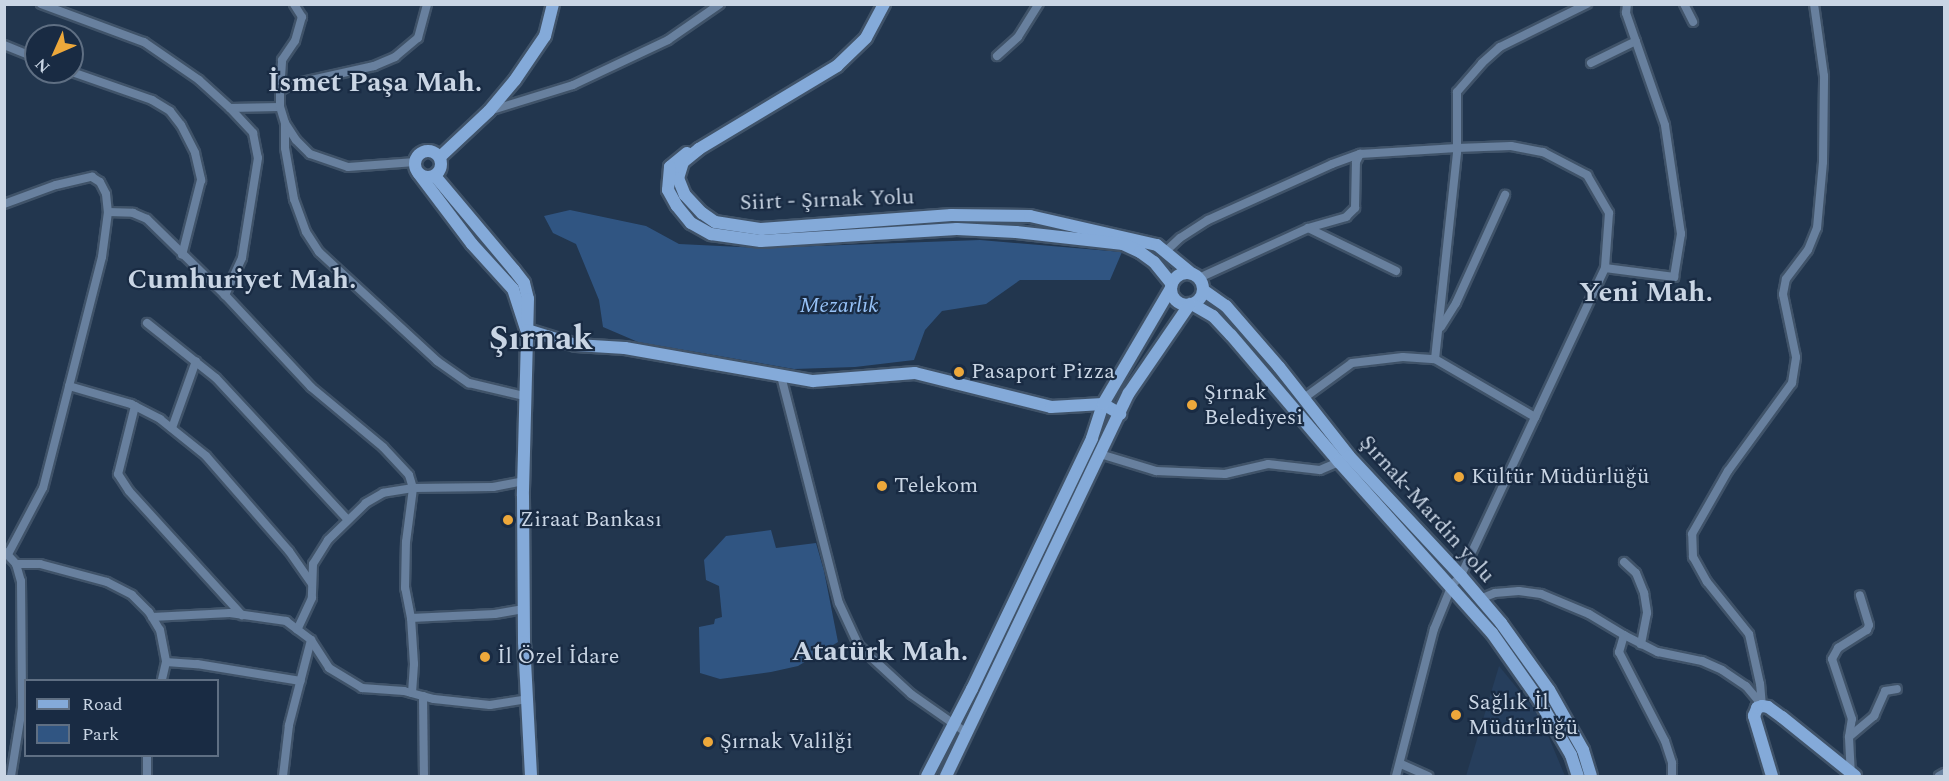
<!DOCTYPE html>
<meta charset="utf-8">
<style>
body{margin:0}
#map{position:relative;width:1949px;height:781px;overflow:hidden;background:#22364e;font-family:Spectral,serif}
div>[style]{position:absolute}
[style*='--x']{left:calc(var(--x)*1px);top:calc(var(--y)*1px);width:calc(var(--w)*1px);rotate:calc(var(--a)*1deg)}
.built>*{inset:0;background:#263e5c}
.green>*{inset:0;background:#305582}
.roads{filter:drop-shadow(2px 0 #405369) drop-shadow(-2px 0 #405369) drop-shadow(0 2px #405369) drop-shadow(0 -2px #405369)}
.street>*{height:8px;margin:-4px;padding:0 4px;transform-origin:4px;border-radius:4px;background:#68809e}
.secondary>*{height:12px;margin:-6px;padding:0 6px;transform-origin:6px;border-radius:6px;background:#84aad9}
.secondary>.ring{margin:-6px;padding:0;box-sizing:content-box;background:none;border:12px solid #84aad9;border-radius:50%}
.dots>*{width:16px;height:16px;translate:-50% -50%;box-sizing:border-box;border:3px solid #192b43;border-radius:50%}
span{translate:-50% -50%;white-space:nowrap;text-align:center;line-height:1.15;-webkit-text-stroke:4.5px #192b43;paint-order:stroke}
.street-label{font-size:22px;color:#c9d5e4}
.park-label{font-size:22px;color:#97c2f7;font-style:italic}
.poi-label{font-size:22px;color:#c9d5e4}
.left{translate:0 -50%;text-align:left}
.district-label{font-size:28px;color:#c9d5e4;font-weight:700}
.town-label{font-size:34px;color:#c9d5e4;font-weight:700}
.frame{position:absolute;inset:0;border:6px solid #c9d5e4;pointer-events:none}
.legend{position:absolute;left:24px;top:679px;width:195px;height:78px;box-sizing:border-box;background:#192b43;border:2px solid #5f6f83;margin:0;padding:8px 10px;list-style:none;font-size:18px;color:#c9d5e4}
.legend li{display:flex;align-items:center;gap:12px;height:30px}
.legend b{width:30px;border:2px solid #5f6f83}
.north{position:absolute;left:24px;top:24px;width:60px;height:60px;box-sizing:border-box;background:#192b43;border:2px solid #5f6f83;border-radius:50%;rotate:225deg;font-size:16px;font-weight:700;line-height:24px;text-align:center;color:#c9d5e4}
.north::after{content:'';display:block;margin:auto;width:21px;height:27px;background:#eda83b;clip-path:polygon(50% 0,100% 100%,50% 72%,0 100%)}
</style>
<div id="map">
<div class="built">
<div style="clip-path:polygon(1499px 666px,1540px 716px,1565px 776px,1466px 776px)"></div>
</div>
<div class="green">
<div style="clip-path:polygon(570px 210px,646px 226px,679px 244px,761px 248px,980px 240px,1122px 252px,1110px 280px,1020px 280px,986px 304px,942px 311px,925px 330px,914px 360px,855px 367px,794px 369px,638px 342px,603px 327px,599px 300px,576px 244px,553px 233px,544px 216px)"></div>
<div style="clip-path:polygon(771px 530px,776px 548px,816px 543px,824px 571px,838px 642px,798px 666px,771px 672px,720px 679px,700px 673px,699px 627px,714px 624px,715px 619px,722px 617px,719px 586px,706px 580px,704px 560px,726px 536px)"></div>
</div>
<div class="roads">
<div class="street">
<div style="--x:41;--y:4;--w:110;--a:20.3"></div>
<div style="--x:144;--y:42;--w:67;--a:34.6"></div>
<div style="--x:199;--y:80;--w:42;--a:42.1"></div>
<div style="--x:230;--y:108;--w:34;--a:47"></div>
<div style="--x:253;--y:133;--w:25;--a:79"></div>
<div style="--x:258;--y:158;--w:101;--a:99.1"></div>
<div style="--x:242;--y:258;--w:41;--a:114.7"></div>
<div style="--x:1684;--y:4;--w:20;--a:63"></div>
<div style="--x:4;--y:45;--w:35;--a:22"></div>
<div style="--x:997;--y:56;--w:28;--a:-42"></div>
<div style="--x:1018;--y:37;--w:39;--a:-58"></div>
<div style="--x:1591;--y:63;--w:50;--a:-26.1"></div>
<div style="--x:72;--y:72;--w:85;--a:19.3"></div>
<div style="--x:152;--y:100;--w:21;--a:31"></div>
<div style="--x:170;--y:111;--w:18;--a:52"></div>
<div style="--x:181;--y:125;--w:31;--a:63"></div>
<div style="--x:195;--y:153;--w:28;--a:77"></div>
<div style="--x:201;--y:180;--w:77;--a:104.2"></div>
<div style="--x:280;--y:91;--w:31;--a:-86"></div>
<div style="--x:282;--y:60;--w:23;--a:-56"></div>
<div style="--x:295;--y:41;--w:25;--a:-74"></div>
<div style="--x:302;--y:17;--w:15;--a:-122"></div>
<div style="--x:230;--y:108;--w:50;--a:-1.1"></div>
<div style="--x:489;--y:111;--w:88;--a:-17.2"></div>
<div style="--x:573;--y:85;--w:105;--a:-25.3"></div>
<div style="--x:668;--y:40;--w:63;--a:-34.7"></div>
<div style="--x:285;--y:123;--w:25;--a:90"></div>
<div style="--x:285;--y:148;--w:52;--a:80"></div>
<div style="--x:294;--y:199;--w:35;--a:70"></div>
<div style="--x:306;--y:232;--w:24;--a:57"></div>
<div style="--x:319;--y:252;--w:161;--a:42.7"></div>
<div style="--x:437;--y:361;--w:39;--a:35"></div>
<div style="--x:469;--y:383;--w:57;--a:13.3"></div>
<div style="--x:415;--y:162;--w:67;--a:175.7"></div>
<div style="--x:348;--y:167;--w:40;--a:-161.1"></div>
<div style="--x:310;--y:154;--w:20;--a:-135"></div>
<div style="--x:296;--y:140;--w:20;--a:-123"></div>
<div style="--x:285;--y:123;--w:17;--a:-107"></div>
<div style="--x:280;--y:107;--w:16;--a:-90"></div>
<div style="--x:280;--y:91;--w:11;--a:-34"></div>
<div style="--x:289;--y:85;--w:87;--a:-12.6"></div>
<div style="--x:374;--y:66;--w:23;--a:-23"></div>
<div style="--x:395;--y:57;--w:30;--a:-40"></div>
<div style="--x:418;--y:38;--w:35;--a:-75"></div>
<div style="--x:4;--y:204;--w:55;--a:-20.1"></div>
<div style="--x:56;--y:185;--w:37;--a:-13"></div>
<div style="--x:92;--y:177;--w:9;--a:32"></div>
<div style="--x:100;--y:182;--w:13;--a:63"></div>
<div style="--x:106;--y:194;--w:18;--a:84"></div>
<div style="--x:108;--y:212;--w:45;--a:97.6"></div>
<div style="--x:102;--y:257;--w:238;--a:104.3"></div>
<div style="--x:43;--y:488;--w:75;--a:117.9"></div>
<div style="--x:108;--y:212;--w:25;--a:2"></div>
<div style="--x:133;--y:213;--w:15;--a:23"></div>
<div style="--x:147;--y:219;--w:109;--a:44.3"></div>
<div style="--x:225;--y:295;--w:126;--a:46.9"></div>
<div style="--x:311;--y:387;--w:94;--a:39.8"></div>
<div style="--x:383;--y:447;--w:38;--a:47"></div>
<div style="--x:409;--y:475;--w:14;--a:73"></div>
<div style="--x:413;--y:488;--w:30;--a:171"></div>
<div style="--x:383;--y:493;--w:20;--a:150"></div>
<div style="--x:366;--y:503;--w:53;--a:135.8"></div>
<div style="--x:328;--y:540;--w:28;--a:122"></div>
<div style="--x:313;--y:564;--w:34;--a:92"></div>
<div style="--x:312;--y:598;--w:35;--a:115"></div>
<div style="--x:1308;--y:228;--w:40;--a:-16"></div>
<div style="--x:1346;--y:217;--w:13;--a:-45"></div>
<div style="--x:1355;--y:208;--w:46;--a:-88.8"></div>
<div style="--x:1356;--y:162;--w:9;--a:-63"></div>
<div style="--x:1360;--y:154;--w:97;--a:-3.5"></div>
<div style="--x:1457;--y:148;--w:54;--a:-2.1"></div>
<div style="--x:1511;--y:146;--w:33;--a:11"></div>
<div style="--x:1543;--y:152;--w:50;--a:27.6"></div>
<div style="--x:1587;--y:175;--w:44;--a:59.9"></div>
<div style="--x:1609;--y:213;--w:55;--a:94.2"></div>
<div style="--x:1605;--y:268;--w:340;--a:115.1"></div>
<div style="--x:1461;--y:576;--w:13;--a:135"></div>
<div style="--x:1452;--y:585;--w:48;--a:112.2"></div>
<div style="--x:1434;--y:629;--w:152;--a:104.5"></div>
<div style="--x:1166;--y:251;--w:19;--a:-43"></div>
<div style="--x:1180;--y:238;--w:33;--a:-33"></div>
<div style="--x:1208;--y:220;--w:136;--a:-24.3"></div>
<div style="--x:1332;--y:164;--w:30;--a:-20"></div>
<div style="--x:1605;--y:268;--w:70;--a:7.4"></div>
<div style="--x:1674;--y:277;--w:44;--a:-80.8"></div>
<div style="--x:1681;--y:234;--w:110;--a:-98.4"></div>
<div style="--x:1665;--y:125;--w:119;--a:-109.2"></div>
<div style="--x:1626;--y:13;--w:9;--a:-84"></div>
<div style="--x:1199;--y:278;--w:120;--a:-24.6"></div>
<div style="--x:1308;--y:228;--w:98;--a:26"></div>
<div style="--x:147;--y:323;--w:88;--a:38.6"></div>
<div style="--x:216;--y:378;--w:192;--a:47.1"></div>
<div style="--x:1441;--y:327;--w:28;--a:-58"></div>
<div style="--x:1456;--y:303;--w:119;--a:-65.6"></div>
<div style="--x:1435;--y:359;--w:208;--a:-83.9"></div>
<div style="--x:1457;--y:152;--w:60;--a:-90"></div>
<div style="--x:1457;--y:92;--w:38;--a:-49"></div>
<div style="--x:1482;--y:63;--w:24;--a:-42"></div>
<div style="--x:1500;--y:47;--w:97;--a:-26.3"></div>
<div style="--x:781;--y:376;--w:234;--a:75.7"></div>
<div style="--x:839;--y:603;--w:47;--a:65.1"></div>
<div style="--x:859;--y:646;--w:71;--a:42.7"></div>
<div style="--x:911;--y:694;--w:68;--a:34.9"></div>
<div style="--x:69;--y:386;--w:65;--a:16.2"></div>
<div style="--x:131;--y:404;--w:33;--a:27"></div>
<div style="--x:160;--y:419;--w:59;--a:38.8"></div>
<div style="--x:206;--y:456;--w:126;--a:48.9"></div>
<div style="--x:289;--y:551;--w:40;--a:55.1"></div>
<div style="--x:1304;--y:398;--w:59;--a:-36.1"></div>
<div style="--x:1352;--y:363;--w:51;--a:-6.7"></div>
<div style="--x:1403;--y:357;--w:32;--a:4"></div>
<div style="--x:1435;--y:359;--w:116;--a:30.1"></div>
<div style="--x:135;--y:406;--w:70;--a:104"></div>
<div style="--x:118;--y:474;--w:20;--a:57"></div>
<div style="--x:129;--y:491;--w:168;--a:47.7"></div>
<div style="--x:172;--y:428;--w:71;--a:-70.3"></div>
<div style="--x:1100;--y:454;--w:59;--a:16.9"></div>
<div style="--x:1156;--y:471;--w:69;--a:2.5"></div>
<div style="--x:1225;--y:474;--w:44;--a:-13.1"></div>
<div style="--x:1268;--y:464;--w:52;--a:6.6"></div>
<div style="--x:1320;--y:470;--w:21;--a:-23"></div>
<div style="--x:5;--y:552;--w:16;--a:47"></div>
<div style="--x:16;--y:564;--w:18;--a:74"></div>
<div style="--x:21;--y:581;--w:127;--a:89.5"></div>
<div style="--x:22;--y:708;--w:69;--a:99.2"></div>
<div style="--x:1624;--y:562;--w:16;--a:43"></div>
<div style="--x:1636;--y:573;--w:22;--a:68"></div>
<div style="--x:1644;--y:593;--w:20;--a:81"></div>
<div style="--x:1647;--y:613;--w:32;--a:101"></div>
<div style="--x:16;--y:564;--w:24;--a:0"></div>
<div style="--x:40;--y:564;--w:69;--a:15"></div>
<div style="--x:107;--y:582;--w:28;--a:27"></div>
<div style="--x:132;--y:595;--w:24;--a:45"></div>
<div style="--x:149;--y:612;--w:21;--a:59"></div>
<div style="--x:160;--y:630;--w:33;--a:79"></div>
<div style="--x:166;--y:662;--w:18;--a:103"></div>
<div style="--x:1480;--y:599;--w:16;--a:-22"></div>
<div style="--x:1495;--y:593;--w:24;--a:-5"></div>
<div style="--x:1519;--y:591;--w:22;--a:8"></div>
<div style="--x:1541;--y:594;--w:52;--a:22.6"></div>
<div style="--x:1589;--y:614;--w:41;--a:31"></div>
<div style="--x:1624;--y:635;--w:38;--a:27"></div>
<div style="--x:1658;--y:652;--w:45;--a:11.6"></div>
<div style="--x:1702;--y:661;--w:22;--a:24"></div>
<div style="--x:1722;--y:670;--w:29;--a:34"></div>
<div style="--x:1746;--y:686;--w:25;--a:50"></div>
<div style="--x:152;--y:617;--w:78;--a:-2.9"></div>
<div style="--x:230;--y:613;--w:57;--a:8.1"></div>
<div style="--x:286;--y:621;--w:31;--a:37"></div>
<div style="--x:311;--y:640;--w:33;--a:57"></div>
<div style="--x:329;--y:668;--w:39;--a:31"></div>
<div style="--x:362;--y:688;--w:42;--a:4.1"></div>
<div style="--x:404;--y:691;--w:31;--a:15"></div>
<div style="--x:434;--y:699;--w:56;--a:6.1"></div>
<div style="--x:490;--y:705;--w:36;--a:-9"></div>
<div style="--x:411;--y:618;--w:84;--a:-2.7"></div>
<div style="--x:495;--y:614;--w:29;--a:-10"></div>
<div style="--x:1624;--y:635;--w:18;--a:106"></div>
<div style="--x:1619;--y:652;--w:100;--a:62.7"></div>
<div style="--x:1665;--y:741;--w:23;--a:72"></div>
<div style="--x:1672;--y:763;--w:13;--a:90"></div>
<div style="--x:166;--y:662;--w:31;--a:4"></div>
<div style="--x:197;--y:664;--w:105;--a:9.3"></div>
<div style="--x:412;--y:693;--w:29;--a:-86"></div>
<div style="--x:414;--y:664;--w:46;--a:-93.7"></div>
<div style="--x:411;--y:618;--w:31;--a:-101"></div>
<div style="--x:405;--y:588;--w:46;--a:-88.8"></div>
<div style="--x:406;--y:542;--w:54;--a:-82.6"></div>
<div style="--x:413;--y:488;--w:80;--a:-0.7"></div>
<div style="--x:493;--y:487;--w:31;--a:-11"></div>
<div style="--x:423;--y:696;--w:80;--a:89.3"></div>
<div style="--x:1762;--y:706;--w:22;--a:-95"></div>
<div style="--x:1760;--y:684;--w:51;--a:-102.4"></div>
<div style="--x:1749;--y:634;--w:67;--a:-128.9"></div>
<div style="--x:1707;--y:582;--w:29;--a:-119"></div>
<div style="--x:1693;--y:557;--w:23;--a:-92"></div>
<div style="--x:1692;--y:534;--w:73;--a:-60.3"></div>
<div style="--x:1728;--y:471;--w:109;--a:-54"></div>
<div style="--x:1792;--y:383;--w:26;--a:-81"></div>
<div style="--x:1796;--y:357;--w:64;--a:-101.7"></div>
<div style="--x:1783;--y:294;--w:15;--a:-79"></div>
<div style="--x:1786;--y:279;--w:36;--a:-53"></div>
<div style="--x:1808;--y:250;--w:24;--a:-68"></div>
<div style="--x:1817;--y:228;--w:66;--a:-84.8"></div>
<div style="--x:1823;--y:162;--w:86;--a:-89.3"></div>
<div style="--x:1824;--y:76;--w:73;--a:-97.9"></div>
<div style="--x:1849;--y:737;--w:33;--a:-40"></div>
<div style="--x:1874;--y:716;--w:27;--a:-66"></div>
<div style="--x:1885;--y:691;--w:12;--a:-9"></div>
<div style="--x:1401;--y:764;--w:30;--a:24"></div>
<div style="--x:147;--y:776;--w:20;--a:-90"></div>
<div style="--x:283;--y:776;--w:51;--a:-83.3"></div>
<div style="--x:289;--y:725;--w:88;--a:-75.5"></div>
<div style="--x:1851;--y:776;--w:39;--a:-93"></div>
<div style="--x:1849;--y:737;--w:18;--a:-81"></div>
<div style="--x:1852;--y:719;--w:63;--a:-108.4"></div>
<div style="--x:1832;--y:659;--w:13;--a:-61"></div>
<div style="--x:1838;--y:648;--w:34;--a:-32"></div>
<div style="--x:1867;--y:630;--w:5;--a:-68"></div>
<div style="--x:1869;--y:625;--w:31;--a:-107"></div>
<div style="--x:1939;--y:776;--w:6;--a:-31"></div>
</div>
<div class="secondary">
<div style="--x:884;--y:4;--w:38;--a:118"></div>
<div style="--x:866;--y:38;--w:40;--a:136"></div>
<div style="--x:837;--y:66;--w:161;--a:149"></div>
<div style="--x:699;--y:149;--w:21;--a:141"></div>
<div style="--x:683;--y:162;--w:17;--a:107"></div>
<div style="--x:678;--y:178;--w:18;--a:68"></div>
<div style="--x:685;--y:195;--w:25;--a:47"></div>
<div style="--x:702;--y:213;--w:16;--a:35"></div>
<div style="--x:715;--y:222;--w:47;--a:8.7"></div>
<div style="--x:761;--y:229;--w:191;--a:-4.2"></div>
<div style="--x:951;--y:215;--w:79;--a:0.7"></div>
<div style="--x:1030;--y:216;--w:130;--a:12.9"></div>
<div style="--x:1157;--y:245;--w:45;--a:39.6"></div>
<div class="ring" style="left:415px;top:151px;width:14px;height:14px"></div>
<div style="--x:687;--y:153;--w:22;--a:141"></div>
<div style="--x:670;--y:167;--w:23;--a:95"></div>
<div style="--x:668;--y:190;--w:18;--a:61"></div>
<div style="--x:677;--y:206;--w:22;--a:51"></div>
<div style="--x:691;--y:223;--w:23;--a:29"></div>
<div style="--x:711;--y:234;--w:50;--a:8"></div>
<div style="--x:761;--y:241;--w:196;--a:-3.5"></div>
<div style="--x:957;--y:229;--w:59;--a:2.9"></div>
<div style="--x:1016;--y:232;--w:108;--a:6.4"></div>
<div style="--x:1123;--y:244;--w:19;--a:25"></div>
<div style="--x:1140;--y:252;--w:17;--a:36"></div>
<div style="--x:1154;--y:262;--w:28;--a:51"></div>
<div style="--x:440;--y:157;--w:67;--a:-43.2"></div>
<div style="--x:489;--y:111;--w:40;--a:-50"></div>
<div style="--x:515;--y:80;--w:53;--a:-55.7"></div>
<div style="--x:545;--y:36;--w:33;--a:-76"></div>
<div style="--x:419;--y:174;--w:88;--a:52.9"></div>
<div style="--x:472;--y:244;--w:61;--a:47.7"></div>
<div style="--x:513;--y:289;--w:42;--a:72"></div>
<div style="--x:435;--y:176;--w:123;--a:50"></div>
<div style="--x:514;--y:270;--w:16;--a:52"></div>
<div style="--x:524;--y:283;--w:16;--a:76"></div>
<div style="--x:528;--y:299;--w:197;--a:91.5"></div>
<div style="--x:523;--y:496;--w:146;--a:89.6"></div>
<div style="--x:524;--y:642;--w:134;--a:87"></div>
<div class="ring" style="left:1171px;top:273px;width:20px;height:20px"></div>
<div style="--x:1203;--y:290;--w:28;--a:35"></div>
<div style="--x:1226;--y:306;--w:81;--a:49"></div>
<div style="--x:1279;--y:367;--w:113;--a:51.8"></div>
<div style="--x:1349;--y:456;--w:164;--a:47"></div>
<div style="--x:1461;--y:576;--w:62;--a:49.6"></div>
<div style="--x:1501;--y:623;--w:82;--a:54.4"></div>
<div style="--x:1549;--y:690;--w:69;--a:60.5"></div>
<div style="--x:1583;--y:750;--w:27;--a:73"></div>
<div style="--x:1192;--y:304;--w:24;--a:30"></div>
<div style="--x:1213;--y:316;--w:26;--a:47"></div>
<div style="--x:1231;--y:335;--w:167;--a:49.6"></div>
<div style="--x:1339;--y:462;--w:229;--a:48.2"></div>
<div style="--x:1492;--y:633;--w:78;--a:54.9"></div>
<div style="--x:1537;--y:697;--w:67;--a:59.6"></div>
<div style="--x:1571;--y:755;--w:22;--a:72"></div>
<div style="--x:527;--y:330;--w:51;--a:17"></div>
<div style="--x:576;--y:345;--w:49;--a:3.5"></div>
<div style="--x:625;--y:348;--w:191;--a:10"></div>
<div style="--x:813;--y:381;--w:102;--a:-4.5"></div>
<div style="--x:915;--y:373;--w:140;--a:14"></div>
<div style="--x:1051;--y:407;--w:52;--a:-3.3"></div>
<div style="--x:1103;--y:404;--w:20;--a:30"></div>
<div style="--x:927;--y:776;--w:98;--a:-62.7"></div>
<div style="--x:972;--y:689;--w:278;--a:-64.4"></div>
<div style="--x:1092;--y:438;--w:36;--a:-72"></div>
<div style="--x:1103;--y:404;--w:134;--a:-59.6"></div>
<div style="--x:946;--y:776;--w:424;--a:-64.5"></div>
<div style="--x:1129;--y:393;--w:108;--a:-55.6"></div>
<div style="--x:1772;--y:776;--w:63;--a:-106.7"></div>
<div style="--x:1754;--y:716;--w:9;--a:-69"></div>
<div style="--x:1757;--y:708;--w:5;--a:-22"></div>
<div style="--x:1762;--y:706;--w:6;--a:9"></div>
<div style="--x:1768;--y:707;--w:17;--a:36"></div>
<div style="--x:1782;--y:717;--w:94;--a:38.9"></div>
</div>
</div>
<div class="dots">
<div style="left:959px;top:372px;background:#eda83b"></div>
<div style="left:1192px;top:405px;background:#eda83b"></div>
<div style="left:1459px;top:477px;background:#eda83b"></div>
<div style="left:882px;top:486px;background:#eda83b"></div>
<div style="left:508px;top:520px;background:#eda83b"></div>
<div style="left:485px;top:657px;background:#eda83b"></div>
<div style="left:1456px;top:715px;background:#eda83b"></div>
<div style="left:708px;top:742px;background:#eda83b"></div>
</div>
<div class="street-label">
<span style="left:827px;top:200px;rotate:-2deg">Siirt - Şırnak Yolu</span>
<span style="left:1427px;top:509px;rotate:48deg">Şırnak-Mardin yolu</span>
</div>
<div class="park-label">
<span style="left:839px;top:306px">Mezarlık</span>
</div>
<div class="poi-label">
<span class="left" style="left:971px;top:372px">Pasaport Pizza</span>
<span class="left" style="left:1204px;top:405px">Şırnak<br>Belediyesi</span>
<span class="left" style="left:1471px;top:477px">Kültür Müdürlüğü</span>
<span class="left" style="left:894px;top:486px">Telekom</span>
<span class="left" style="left:520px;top:520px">Ziraat Bankası</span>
<span class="left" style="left:497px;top:657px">İl Özel İdare</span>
<span class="left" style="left:1468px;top:715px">Sağlık İl<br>Müdürlüğü</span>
<span class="left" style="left:720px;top:742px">Şırnak Valilği</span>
</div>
<div class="district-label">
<span style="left:375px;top:83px">İsmet Paşa Mah.</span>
<span style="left:242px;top:280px">Cumhuriyet Mah.</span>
<span style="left:1646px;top:293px">Yeni Mah.</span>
<span style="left:880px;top:652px">Atatürk Mah.</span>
</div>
<div class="town-label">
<span style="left:541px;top:340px">Şırnak</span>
</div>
<div class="frame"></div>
<ul class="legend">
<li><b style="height:8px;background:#84aad9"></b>Road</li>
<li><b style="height:16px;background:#305582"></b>Park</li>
</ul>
<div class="north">N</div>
</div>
